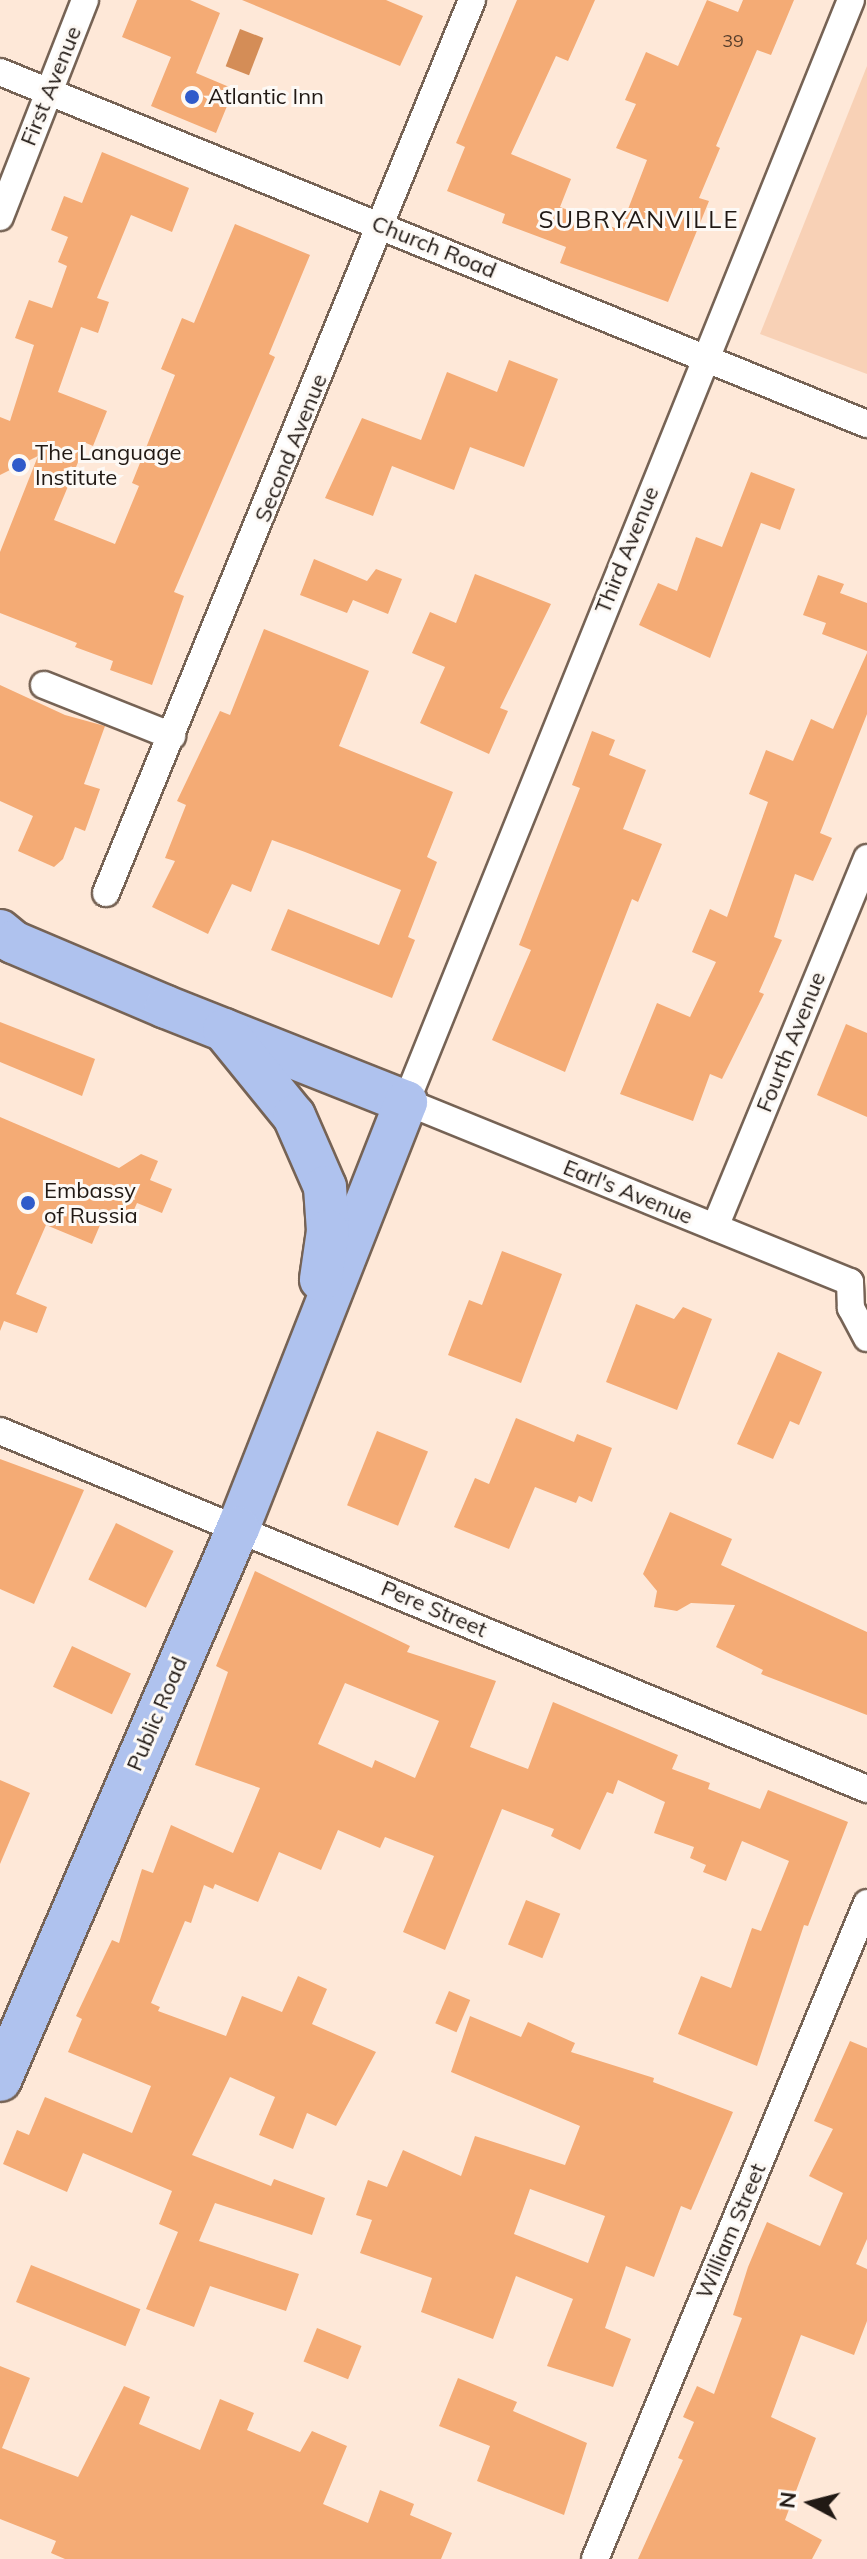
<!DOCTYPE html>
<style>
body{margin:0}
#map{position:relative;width:867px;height:2559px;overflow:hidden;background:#fee8d8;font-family:Mulish,sans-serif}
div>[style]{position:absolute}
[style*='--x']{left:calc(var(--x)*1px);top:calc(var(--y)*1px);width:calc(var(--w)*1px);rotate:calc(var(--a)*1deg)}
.green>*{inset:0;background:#f8d1b6}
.water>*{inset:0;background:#d48d57;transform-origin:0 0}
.building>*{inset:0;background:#f4ab75;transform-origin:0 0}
.roads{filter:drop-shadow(2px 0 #766355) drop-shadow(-2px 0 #766355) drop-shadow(0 2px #766355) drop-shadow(0 -2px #766355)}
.street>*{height:26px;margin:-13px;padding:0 13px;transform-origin:13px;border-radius:13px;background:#fff}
.primary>*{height:42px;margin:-21px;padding:0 21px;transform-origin:21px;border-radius:21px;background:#afc2ee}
.dots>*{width:22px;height:22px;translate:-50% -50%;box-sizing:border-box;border:4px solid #fdf9f5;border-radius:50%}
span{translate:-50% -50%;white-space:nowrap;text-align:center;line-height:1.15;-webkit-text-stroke:6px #fdf9f5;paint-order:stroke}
.number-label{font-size:18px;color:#563e2c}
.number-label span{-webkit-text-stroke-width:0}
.street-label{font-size:22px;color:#211914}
.poi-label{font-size:22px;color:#211914}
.left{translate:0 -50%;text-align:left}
.neighbourhood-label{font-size:24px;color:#211914;letter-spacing:2px}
.north{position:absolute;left:771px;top:2463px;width:80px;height:80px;-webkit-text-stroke:6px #fdf9f5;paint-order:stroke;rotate:277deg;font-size:22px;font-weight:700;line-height:32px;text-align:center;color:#211914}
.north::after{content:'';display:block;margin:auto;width:28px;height:36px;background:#211914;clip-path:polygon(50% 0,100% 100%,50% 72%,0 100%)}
</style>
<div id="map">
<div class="green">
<div style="clip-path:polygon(867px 66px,867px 374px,760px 334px)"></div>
</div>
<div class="water">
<div style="left:240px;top:29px;width:25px;height:40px;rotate:21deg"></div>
</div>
<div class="building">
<div style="clip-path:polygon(137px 0,190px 0,220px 13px,196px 73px,234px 89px,216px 133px,151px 106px,171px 57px,122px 37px)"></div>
<div style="clip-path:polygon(242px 0,386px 0,423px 16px,400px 66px)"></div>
<div style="clip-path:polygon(517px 0,595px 0,568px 61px,556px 56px,511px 154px,571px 179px,560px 207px,620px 230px,647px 160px,616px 148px,636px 104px,625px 100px,646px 52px,678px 66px,707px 0,738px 12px,743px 0,794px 0,771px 55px,757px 50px,716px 146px,720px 148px,699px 198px,709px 201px,668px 302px,560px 263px,566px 247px,502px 223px,505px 214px,447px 191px,465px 147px,456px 143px)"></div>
<div style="clip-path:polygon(102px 152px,189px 188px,172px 232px,131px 215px,97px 298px,109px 302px,98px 333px,81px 327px,58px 392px,107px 411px,93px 446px,86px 443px,54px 520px,115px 544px,139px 486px,132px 483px,175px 375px,161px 369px,182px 318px,194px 323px,235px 224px,310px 255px,269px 354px,275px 357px,174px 592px,184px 596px,152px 685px,110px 670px,113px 661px,75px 647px,77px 643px,0 613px,0 552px,38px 456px,0 475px,0 417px,10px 421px,34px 345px,15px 338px,29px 300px,52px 308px,67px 266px,58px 262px,68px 237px,51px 230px,64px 196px,82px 203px)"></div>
<div style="clip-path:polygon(509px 360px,558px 379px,524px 467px,470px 447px,454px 490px,392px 466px,373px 516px,325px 498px,362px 418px,421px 440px,447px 372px,497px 392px)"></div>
<div style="clip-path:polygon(751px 472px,795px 489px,780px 530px,761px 523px,710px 658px,639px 625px,658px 583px,677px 591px,696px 537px,722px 547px)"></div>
<div style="clip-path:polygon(314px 559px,367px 581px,376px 569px,402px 579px,388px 614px,353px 600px,347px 613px,300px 595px)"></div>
<div style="clip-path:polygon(475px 574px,551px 604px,500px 708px,508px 711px,489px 754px,420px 723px,445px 667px,412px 653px,430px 612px,456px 623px)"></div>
<div style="clip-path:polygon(818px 575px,844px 584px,840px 593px,867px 603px,867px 651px,822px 634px,826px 623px,803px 615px)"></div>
<div style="clip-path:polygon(264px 629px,369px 671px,339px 746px,453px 792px,427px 857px,437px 862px,408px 937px,415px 940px,392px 998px,271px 950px,288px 909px,379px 945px,401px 890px,305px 852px,272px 840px,251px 892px,232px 884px,208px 934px,152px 907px,175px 861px,165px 858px,186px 805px,177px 801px,220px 711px,230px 715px)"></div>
<div style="clip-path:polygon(867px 653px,867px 714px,820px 833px,832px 838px,813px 881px,795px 874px,774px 937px,782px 940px,759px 992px,764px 994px,722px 1079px,710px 1074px,693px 1121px,620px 1094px,657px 1003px,690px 1017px,716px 962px,692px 952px,710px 909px,727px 917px,768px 802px,749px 794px,766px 750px,793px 761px,811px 719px,833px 729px)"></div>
<div style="clip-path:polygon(0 685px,65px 715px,105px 726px,84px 784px,100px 789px,85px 831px,75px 827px,63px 859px,54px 867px,18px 851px,33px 816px,0 801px)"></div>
<div style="clip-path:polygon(592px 731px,615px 740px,609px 755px,646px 770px,623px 829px,662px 844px,638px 902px,632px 899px,565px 1072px,492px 1040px,531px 950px,519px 945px,580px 788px,572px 785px)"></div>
<div style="clip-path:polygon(0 1022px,95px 1059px,82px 1096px,0 1062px)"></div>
<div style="clip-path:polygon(846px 1024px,867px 1033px,867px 1117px,817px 1095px)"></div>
<div style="clip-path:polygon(0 1117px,119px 1168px,141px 1154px,158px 1161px,150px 1180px,172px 1189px,162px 1213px,137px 1203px,129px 1221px,106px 1211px,92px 1244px,46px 1225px,16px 1294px,47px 1307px,37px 1333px,4px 1321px,0 1331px)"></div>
<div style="clip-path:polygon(502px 1251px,562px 1274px,521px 1383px,448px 1355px,469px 1300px,482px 1305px)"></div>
<div style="clip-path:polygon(636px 1304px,674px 1319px,683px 1307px,712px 1319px,677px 1410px,606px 1382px)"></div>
<div style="clip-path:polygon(778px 1352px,822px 1372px,799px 1425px,790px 1421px,773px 1459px,737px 1444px)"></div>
<div style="clip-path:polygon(516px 1418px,574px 1442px,577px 1434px,612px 1448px,592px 1502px,579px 1496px,576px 1503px,535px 1487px,509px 1549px,454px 1527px,475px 1478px,489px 1484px)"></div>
<div style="left:377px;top:1431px;width:55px;height:80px;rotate:22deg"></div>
<div style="clip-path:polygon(0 1459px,84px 1490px,34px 1604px,0 1589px)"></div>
<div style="clip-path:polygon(670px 1512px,732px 1539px,721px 1565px,867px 1632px,867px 1715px,761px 1674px,763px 1670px,716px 1647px,735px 1605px,691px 1603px,677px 1611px,654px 1607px,657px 1591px,643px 1574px)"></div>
<div style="left:116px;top:1523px;width:64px;height:63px;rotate:26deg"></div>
<div style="clip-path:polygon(evenodd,255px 1571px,410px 1646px,407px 1652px,496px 1681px,470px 1747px,528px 1769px,553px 1702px,678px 1755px,672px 1769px,710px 1783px,708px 1789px,760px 1809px,768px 1790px,848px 1822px,808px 1926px,804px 1925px,757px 2066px,678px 2034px,701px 1976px,731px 1988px,752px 1928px,761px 1931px,789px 1861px,742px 1841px,726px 1881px,703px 1872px,706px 1865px,690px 1858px,694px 1847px,654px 1833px,665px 1802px,618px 1780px,613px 1794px,607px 1792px,580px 1850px,551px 1836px,554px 1829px,502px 1809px,445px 1950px,403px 1932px,434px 1856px,385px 1837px,380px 1848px,338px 1830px,321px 1870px,279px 1852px,258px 1902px,215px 1884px,213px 1889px,204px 1885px,191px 1923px,185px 1921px,151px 2003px,160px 2007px,158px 2011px,226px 2036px,242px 1996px,282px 2012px,298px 1976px,327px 1989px,312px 2024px,376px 2052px,336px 2126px,307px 2113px,293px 2149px,259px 2135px,275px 2097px,230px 2077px,192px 2155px,271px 2186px,274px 2179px,325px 2198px,312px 2235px,215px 2203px,199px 2241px,299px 2274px,286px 2311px,210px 2286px,194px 2327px,146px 2309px,178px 2232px,159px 2224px,172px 2191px,83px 2153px,67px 2192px,3px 2164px,17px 2130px,29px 2135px,45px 2097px,132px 2133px,151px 2086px,68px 2052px,82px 2019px,76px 2016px,112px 1940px,119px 1943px,142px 1869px,153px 1873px,171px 1825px,233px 1853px,260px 1788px,195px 1765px,228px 1672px,216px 1666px,255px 1571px,345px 1683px,439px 1721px,415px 1778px,375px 1760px,372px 1768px,318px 1744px,345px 1683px)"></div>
<div style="left:72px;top:1646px;width:65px;height:45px;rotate:25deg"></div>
<div style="clip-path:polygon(0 1780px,30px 1793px,0 1864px)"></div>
<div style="left:526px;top:1900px;width:37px;height:48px;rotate:22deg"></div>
<div style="left:449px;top:1991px;width:23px;height:35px;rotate:23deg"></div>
<div style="clip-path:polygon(evenodd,470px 2016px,521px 2037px,528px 2022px,575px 2043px,571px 2052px,654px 2078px,653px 2082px,733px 2112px,691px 2210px,681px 2206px,654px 2277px,626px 2266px,605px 2328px,631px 2339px,613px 2387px,547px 2366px,573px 2299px,516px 2276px,493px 2339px,421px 2312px,432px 2278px,360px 2253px,372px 2220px,356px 2215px,368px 2180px,387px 2187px,403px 2150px,461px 2176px,475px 2136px,565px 2165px,580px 2126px,451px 2072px,470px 2016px,530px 2189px,605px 2216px,588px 2263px,514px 2234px,530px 2189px)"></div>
<div style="clip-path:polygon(850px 2041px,867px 2048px,867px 2239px,856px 2264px,867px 2269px,867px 2321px,854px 2355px,801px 2335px,771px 2417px,816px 2438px,785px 2520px,822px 2540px,812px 2559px,638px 2559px,683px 2460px,678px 2458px,694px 2422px,683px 2417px,697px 2386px,714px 2394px,742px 2318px,733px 2315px,748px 2267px,767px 2222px,820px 2246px,843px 2193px,809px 2176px,833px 2129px,814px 2121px)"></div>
<div style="left:31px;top:2265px;width:118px;height:40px;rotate:22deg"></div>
<div style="left:317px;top:2328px;width:48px;height:36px;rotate:22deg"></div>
<div style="clip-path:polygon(0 2366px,30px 2378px,2px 2448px,78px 2477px,124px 2386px,150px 2397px,139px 2424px,200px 2450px,220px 2399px,254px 2413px,247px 2430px,300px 2452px,312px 2431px,347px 2446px,323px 2504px,368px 2523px,380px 2490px,414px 2504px,410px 2515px,452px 2533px,441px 2559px,65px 2559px,51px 2553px,56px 2541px,0 2519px)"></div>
<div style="clip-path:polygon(458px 2378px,517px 2402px,513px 2411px,587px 2443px,564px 2515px,477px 2481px,490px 2446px,439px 2426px)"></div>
</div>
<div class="roads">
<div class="street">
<div style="--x:0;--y:72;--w:936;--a:22.1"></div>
<div style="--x:0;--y:217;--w:233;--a:-68.6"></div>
<div style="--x:44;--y:685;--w:138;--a:21.7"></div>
<div style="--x:106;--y:893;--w:965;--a:-67.71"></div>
<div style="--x:715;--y:1227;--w:399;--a:-67.6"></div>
<div style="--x:850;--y:1282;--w:479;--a:-157.9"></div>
<div style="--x:406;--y:1102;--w:1188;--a:-68.01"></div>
<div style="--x:850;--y:1282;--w:26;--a:88"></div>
<div style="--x:851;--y:1308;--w:34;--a:62"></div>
<div style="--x:0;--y:1431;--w:938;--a:22.44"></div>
<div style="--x:595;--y:2559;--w:710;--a:-67.48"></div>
</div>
<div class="primary">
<div style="--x:0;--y:931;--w:17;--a:40"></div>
<div style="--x:13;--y:942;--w:166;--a:23"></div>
<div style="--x:166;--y:1007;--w:258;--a:21.6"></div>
<div style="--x:406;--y:1102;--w:458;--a:111.5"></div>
<div style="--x:238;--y:1528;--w:601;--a:113.32"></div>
<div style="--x:224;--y:1030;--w:111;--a:50.9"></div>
<div style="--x:294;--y:1116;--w:77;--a:66.4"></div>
<div style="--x:325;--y:1187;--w:44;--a:86.1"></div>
<div style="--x:328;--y:1231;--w:49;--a:98.3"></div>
</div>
</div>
<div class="dots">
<div style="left:192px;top:97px;background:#305bca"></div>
<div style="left:19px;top:465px;background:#305bca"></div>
<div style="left:28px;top:1203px;background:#305bca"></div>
</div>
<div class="number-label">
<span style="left:733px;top:41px">39</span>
</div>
<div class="street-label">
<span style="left:51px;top:86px;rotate:-68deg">First Avenue</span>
<span style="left:434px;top:247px;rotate:22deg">Church Road</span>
<span style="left:291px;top:448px;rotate:-68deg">Second Avenue</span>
<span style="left:627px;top:550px;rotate:-68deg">Third Avenue</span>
<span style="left:791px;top:1042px;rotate:-68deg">Fourth Avenue</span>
<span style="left:628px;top:1192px;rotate:22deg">Earl's Avenue</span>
<span style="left:434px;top:1609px;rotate:23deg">Pere Street</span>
<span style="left:157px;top:1714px;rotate:-67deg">Public Road</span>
<span style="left:731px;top:2231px;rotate:-67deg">William Street</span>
</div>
<div class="poi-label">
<span class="left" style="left:208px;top:97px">Atlantic Inn</span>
<span class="left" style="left:35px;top:465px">The Language<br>Institute</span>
<span class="left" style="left:44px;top:1203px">Embassy<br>of Russia</span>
</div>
<div class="neighbourhood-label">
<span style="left:639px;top:220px">SUBRYANVILLE</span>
</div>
<div class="north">N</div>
</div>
